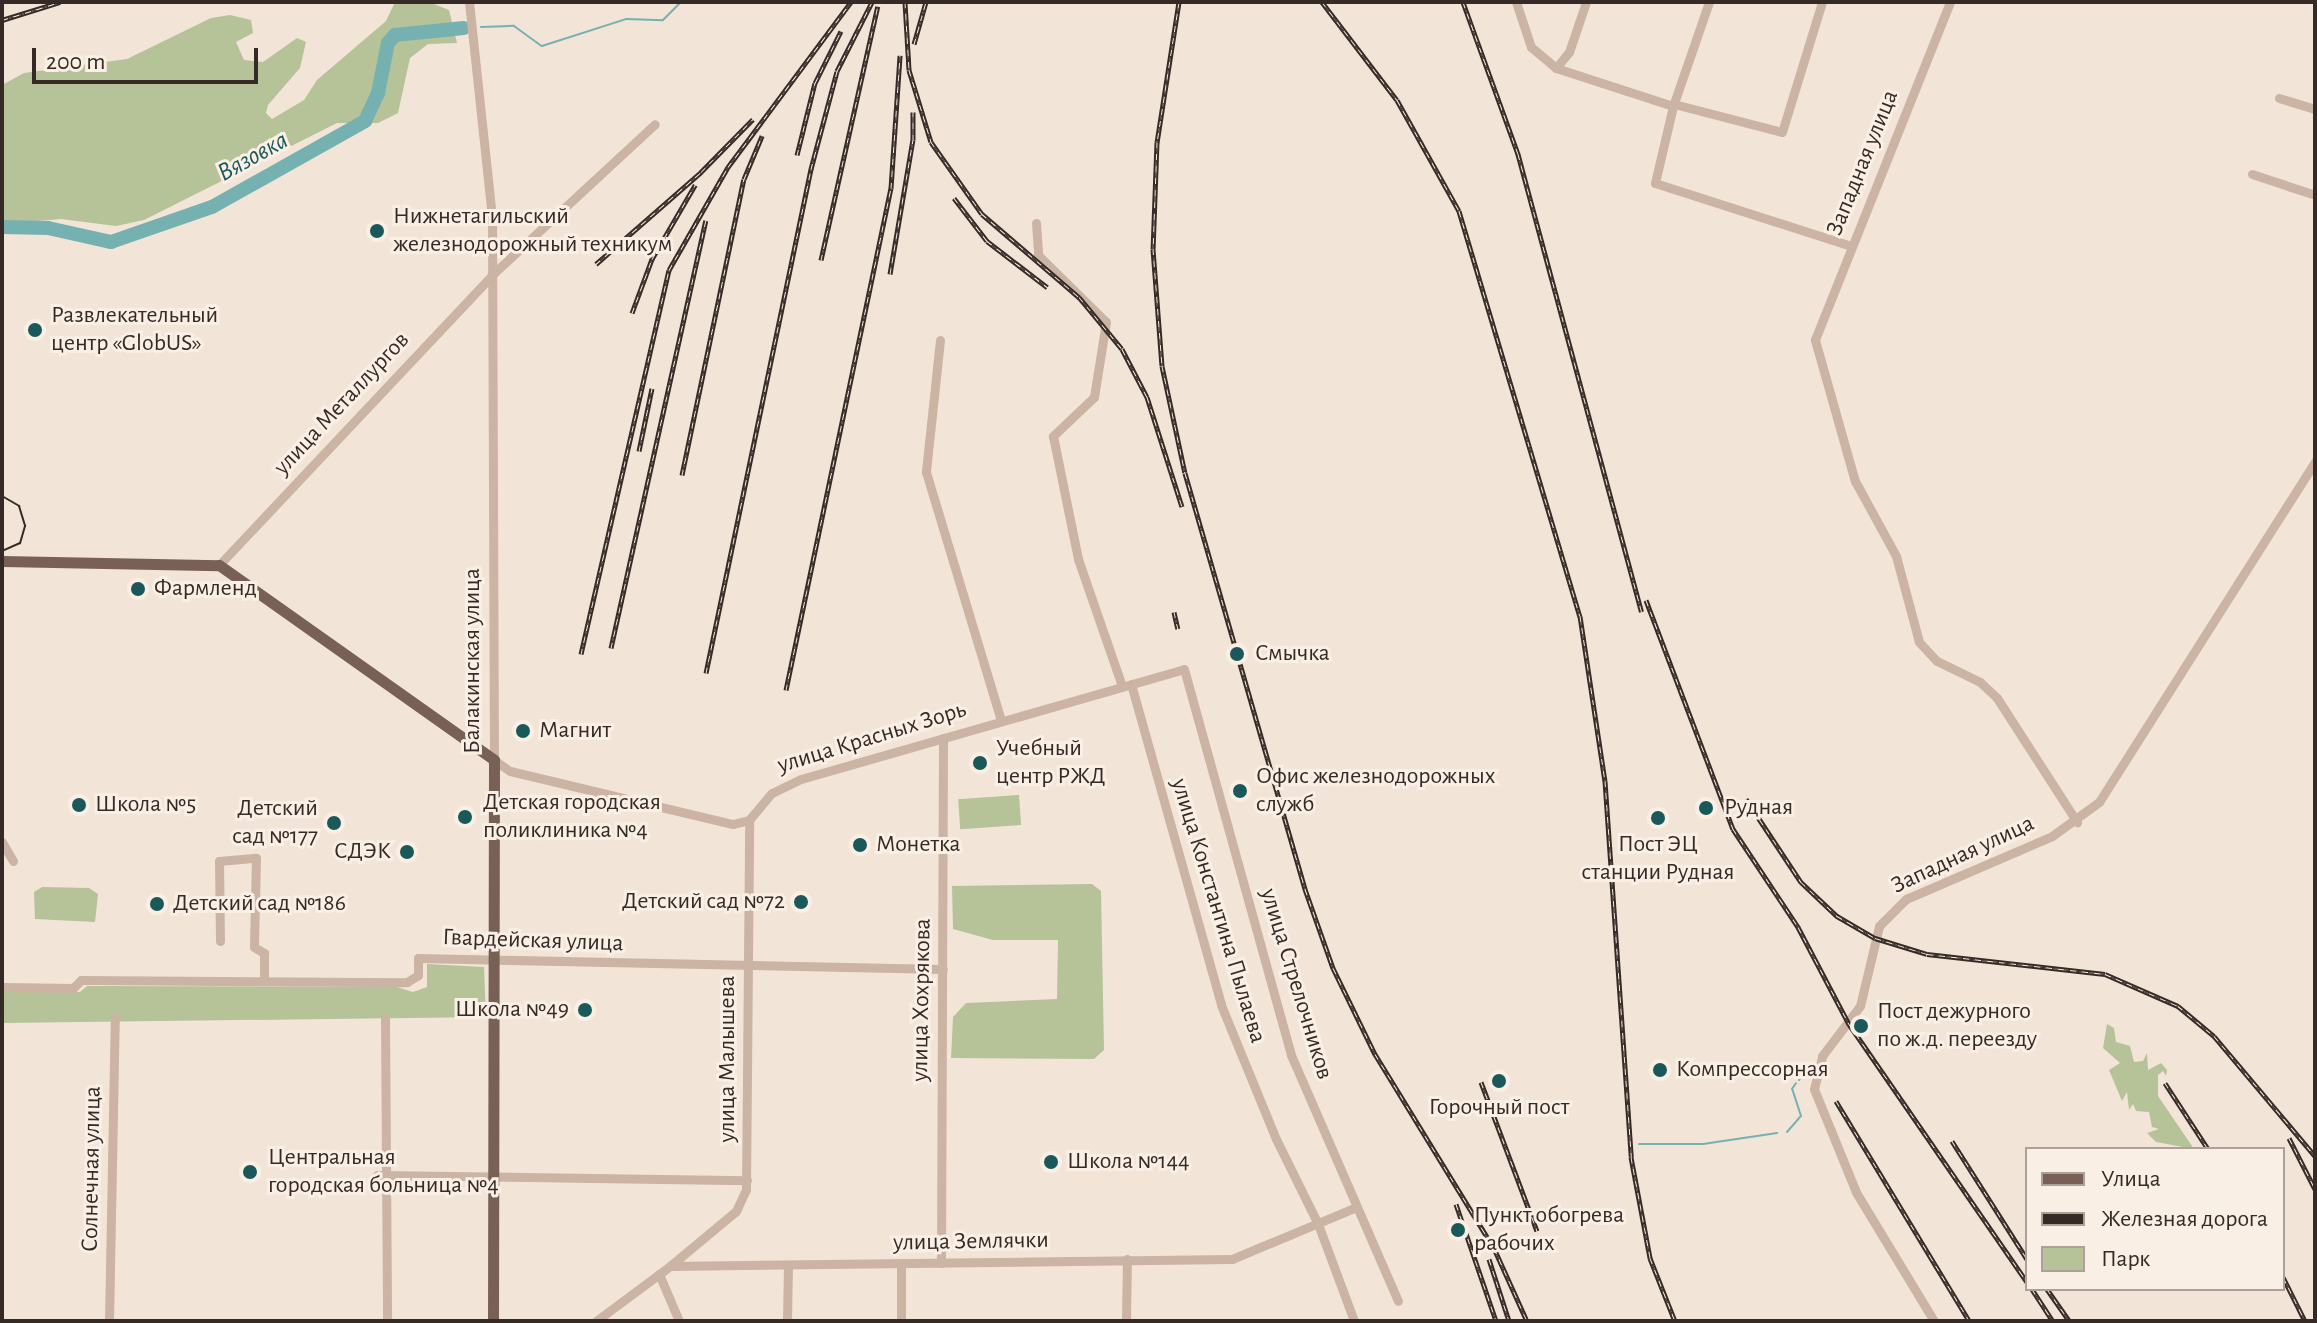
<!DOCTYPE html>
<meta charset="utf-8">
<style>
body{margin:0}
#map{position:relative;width:2317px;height:1323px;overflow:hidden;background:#f2e5d8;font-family:"Alegreya Sans",sans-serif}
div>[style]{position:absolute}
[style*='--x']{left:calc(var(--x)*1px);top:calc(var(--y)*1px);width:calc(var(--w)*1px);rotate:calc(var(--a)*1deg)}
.green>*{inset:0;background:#b6c298;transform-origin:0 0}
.stream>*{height:2px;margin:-1px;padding:0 1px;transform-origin:1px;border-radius:1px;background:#76b1b1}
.river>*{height:14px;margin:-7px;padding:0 7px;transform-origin:7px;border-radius:7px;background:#76b1b1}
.minor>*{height:9px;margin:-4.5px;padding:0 4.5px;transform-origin:4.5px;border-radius:4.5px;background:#cbb4a4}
.major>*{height:11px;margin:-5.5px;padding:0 5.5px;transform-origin:5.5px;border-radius:5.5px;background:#796056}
.tram>*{height:2px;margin:-1px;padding:0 1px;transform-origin:1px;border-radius:1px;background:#362a26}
.rail>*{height:5px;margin-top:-2.5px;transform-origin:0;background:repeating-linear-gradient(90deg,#faefe5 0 6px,#362a26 0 12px);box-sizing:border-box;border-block:2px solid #362a26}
.dots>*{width:22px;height:22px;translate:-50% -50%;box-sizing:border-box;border:4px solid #faefe5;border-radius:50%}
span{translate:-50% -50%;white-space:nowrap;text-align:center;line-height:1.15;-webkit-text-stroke:6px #faefe5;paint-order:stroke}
.street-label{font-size:24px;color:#362a26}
.poi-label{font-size:24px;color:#362a26}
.left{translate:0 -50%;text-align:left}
.right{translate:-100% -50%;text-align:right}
.water-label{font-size:26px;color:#1a5859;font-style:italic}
.frame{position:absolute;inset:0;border:4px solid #362a26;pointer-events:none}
.legend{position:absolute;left:2025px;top:1147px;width:260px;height:144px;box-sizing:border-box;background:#faefe5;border:2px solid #aca099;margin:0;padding:10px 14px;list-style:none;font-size:24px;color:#362a26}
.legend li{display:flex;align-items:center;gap:16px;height:40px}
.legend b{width:40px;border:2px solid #aca099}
.scale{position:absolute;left:32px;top:48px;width:226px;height:36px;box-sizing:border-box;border:4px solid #362a26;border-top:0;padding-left:10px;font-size:24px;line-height:28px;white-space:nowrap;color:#362a26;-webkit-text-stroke:6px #faefe5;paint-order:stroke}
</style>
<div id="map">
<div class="green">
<div style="clip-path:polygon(395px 2px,429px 2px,449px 10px,457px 43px,428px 44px,410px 58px,398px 113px,378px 123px,337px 123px,144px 220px,116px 226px,61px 219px,2px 224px,2px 85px,24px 73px,127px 59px,211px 18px,230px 15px,251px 20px,253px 33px,236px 42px,244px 60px,263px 62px,297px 38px,306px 42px,300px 68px,268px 105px,266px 113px,272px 119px,304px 100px,317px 80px,386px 21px)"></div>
<div style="left:1019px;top:795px;width:30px;height:61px;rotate:86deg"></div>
<div style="clip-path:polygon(1092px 884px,1101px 891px,1104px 1050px,1094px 1059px,951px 1058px,953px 1017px,966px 1003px,1057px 999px,1058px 940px,993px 940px,953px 929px,952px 886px)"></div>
<div style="clip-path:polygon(42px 887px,89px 888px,98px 894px,95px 922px,35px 919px,34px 892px)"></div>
<div style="clip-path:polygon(427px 964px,484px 967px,486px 1017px,2px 1023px,2px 992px,80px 992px,87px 986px,397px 987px,413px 992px,427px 987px)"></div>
<div style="clip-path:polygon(2107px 1024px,2114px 1028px,2116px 1042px,2130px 1046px,2134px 1062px,2143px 1061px,2147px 1053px,2148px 1070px,2161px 1063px,2167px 1070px,2166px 1076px,2163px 1071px,2158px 1075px,2158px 1096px,2194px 1149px,2156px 1142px,2147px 1133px,2159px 1129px,2152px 1127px,2149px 1112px,2136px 1111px,2133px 1104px,2129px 1110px,2127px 1092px,2122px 1101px,2109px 1070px,2120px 1063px,2103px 1048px)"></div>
</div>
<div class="stream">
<div style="--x:481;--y:27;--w:33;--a:-2"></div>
<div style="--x:514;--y:26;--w:34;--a:36"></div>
<div style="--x:542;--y:46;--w:88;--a:-17.8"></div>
<div style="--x:626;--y:19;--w:37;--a:2"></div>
<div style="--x:663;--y:20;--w:25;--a:-45"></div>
<div style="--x:1800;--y:1077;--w:13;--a:-58"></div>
<div style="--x:1799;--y:1080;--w:1;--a:-45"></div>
<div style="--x:1787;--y:1132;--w:21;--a:-49"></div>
<div style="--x:1801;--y:1116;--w:28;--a:-108"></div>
<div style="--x:1792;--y:1089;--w:7;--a:-56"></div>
<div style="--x:1639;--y:1144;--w:64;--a:0"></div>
<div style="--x:1703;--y:1144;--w:75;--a:-8.5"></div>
</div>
<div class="river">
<div style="--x:2;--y:227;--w:46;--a:1.2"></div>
<div style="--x:48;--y:228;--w:65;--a:12.5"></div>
<div style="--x:111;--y:242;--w:107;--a:-19.1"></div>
<div style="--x:212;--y:207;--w:176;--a:-29.3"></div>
<div style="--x:365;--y:121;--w:31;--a:-65"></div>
<div style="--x:378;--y:93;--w:51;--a:-78.7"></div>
<div style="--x:388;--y:43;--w:11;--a:-49"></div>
<div style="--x:395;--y:35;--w:69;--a:-5.8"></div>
</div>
<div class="minor">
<div style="--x:469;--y:2;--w:218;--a:83.9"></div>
<div style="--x:492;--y:219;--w:541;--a:89.79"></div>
<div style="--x:494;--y:760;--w:19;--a:35"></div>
<div style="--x:510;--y:771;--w:229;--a:13.4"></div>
<div style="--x:733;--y:824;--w:16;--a:-14"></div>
<div style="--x:749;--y:820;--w:35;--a:-50"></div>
<div style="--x:772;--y:793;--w:32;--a:-26"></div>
<div style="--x:801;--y:779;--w:398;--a:-16"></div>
<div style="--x:1184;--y:669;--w:401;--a:74.5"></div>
<div style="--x:1291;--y:1055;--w:268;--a:66.5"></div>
<div style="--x:1516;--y:2;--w:47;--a:71.6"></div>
<div style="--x:1531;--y:47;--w:33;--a:40"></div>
<div style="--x:1556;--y:68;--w:123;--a:18"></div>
<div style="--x:1709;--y:2;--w:110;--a:109.1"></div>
<div style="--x:1673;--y:106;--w:79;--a:103.2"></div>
<div style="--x:1655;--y:183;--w:206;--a:17.8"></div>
<div style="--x:1950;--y:2;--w:364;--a:111.8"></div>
<div style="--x:1815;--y:340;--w:147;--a:74.2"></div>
<div style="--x:1855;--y:481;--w:85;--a:61.3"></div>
<div style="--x:1896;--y:556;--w:89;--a:75"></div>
<div style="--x:1919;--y:642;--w:26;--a:47"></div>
<div style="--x:1937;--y:661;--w:48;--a:26"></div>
<div style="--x:1980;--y:682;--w:23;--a:43"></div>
<div style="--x:1997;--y:698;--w:148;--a:57.2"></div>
<div style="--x:1556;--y:68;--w:21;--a:-51"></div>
<div style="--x:1569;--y:52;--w:53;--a:-71.2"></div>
<div style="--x:2279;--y:98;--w:38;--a:17"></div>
<div style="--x:1678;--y:105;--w:107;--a:14.6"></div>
<div style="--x:1782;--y:132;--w:136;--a:-72.9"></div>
<div style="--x:2252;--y:174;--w:66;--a:18.4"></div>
<div style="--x:1036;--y:223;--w:32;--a:86"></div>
<div style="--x:1038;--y:255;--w:95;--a:44.6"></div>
<div style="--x:1106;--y:322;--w:76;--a:99.1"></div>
<div style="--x:1094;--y:397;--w:57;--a:136.4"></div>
<div style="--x:1053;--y:436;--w:126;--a:78.5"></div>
<div style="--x:1078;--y:559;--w:134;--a:70.9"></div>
<div style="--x:940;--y:340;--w:133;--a:96.1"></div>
<div style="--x:926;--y:472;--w:260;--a:73.2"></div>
<div style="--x:219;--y:565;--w:401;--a:-46.7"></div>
<div style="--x:494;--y:273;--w:219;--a:-42.8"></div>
<div style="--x:1131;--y:684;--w:333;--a:74.3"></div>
<div style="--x:1221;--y:1005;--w:145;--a:67.7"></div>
<div style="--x:1276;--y:1139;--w:95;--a:63.7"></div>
<div style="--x:1318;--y:1224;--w:103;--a:69.6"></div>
<div style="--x:2;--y:842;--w:22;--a:60"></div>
<div style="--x:220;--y:941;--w:80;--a:-90.7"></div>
<div style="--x:219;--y:861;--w:37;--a:-5"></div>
<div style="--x:256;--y:858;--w:89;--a:91.3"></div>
<div style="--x:254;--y:947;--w:12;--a:31"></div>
<div style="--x:264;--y:953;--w:28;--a:90"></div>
<div style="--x:2;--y:987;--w:71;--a:0.8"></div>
<div style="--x:73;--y:988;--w:11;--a:-45"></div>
<div style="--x:81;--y:980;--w:326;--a:0.4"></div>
<div style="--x:407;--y:982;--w:13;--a:-32"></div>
<div style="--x:418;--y:975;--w:17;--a:-90"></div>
<div style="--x:418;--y:958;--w:525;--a:1.2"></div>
<div style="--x:385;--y:1019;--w:302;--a:89.6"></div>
<div style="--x:377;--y:1175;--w:370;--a:0.8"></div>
<div style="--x:941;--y:1263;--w:525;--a:-89.78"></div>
<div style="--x:670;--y:1266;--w:86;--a:-39.8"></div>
<div style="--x:736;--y:1211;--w:23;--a:-65"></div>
<div style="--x:746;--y:1190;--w:370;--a:-89.5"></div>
<div style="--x:659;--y:1274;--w:51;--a:66.9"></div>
<div style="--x:109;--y:1321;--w:303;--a:-88.9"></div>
<div style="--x:596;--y:1321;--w:92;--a:-36.6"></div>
<div style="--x:670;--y:1266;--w:562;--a:-0.71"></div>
<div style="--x:1232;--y:1259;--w:132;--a:-22.7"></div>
<div style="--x:787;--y:1321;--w:56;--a:-89"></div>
<div style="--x:901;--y:1321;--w:58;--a:-90"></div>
<div style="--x:1126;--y:1321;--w:62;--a:-89.1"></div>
<div style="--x:1934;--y:1321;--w:151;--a:-121.2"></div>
<div style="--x:1856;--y:1192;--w:111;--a:-112.2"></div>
<div style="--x:1814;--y:1089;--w:34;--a:-76"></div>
<div style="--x:1822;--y:1056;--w:63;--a:-52.8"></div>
<div style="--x:1860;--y:1006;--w:82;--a:-76.6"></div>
<div style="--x:1879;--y:926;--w:38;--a:-45"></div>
<div style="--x:1906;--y:899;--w:159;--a:-23.3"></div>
<div style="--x:2052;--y:836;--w:58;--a:-35.9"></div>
<div style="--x:2099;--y:802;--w:404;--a:-57.6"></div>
</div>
<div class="major">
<div style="--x:2;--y:561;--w:217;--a:1.1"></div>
<div style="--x:219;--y:565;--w:337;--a:35.3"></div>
<div style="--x:494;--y:760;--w:561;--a:90.1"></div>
</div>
<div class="tram">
<div style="--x:2;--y:496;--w:20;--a:30"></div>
<div style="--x:19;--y:506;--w:21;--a:73"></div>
<div style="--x:25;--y:526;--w:18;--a:106"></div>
<div style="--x:20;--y:543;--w:20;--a:156"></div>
</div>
<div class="rail">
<div style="--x:905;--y:2;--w:68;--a:86.6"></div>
<div style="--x:909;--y:70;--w:75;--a:73"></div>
<div style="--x:931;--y:142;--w:88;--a:54.7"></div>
<div style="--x:982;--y:214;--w:128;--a:40.6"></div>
<div style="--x:1079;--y:297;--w:67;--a:50.4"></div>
<div style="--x:1122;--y:349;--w:54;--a:62.5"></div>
<div style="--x:1147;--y:397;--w:115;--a:72.3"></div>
<div style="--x:1179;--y:2;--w:142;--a:98.9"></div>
<div style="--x:1157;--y:142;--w:107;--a:92.1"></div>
<div style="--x:1153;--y:249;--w:117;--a:85.6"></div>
<div style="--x:1162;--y:366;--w:109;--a:77.9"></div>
<div style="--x:1185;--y:473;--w:433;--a:73.9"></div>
<div style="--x:1305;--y:889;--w:84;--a:70.5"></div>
<div style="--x:1333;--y:968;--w:96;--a:64"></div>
<div style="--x:1375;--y:1054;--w:228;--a:58.5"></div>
<div style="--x:1494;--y:1248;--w:80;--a:65.7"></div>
<div style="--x:1322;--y:2;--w:123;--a:52.6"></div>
<div style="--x:1397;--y:100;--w:127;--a:60.8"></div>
<div style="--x:1459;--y:211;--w:423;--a:73.4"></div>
<div style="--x:1580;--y:616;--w:167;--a:81.4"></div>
<div style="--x:1605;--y:781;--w:377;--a:86"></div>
<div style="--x:1631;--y:1157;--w:103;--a:79.3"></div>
<div style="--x:1650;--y:1258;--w:68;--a:68.4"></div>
<div style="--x:1463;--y:2;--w:162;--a:70.1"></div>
<div style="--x:1518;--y:154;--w:474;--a:74.9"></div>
<div style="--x:2;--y:20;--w:61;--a:-17.2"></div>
<div style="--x:914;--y:44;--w:44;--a:-74.1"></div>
<div style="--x:797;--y:155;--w:74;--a:-76"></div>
<div style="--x:815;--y:83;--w:58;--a:-63.4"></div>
<div style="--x:954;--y:198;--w:54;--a:52.5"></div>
<div style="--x:987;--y:241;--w:76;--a:37.5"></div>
<div style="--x:821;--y:260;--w:260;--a:-77.4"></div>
<div style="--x:596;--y:264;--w:140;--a:-41.2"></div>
<div style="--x:701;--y:172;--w:74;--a:-45.5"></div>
<div style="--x:890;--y:274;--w:136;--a:-80.3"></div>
<div style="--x:913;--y:140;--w:28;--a:-90"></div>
<div style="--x:632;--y:313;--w:58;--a:-69.7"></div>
<div style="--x:652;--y:259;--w:86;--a:-59.8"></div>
<div style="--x:639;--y:451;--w:64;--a:-78.3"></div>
<div style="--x:682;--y:475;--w:302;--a:-78.2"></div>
<div style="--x:744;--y:179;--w:47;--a:-67.3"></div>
<div style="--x:1646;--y:600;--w:245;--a:69.2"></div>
<div style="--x:1733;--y:829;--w:118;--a:56.4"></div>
<div style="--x:1798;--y:927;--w:110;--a:62.3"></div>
<div style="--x:1849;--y:1024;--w:313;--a:55.4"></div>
<div style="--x:1174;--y:612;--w:17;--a:77"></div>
<div style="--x:611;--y:648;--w:438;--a:-77.5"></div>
<div style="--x:581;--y:654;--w:394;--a:-77.1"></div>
<div style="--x:669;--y:270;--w:119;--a:-60.2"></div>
<div style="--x:728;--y:167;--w:206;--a:-53.3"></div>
<div style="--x:706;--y:673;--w:515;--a:-78.23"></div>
<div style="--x:811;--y:169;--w:101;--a:-75.1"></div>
<div style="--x:837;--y:71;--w:77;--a:-63.1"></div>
<div style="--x:786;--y:690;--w:513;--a:-78.19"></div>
<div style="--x:891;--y:188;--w:133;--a:-86.1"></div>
<div style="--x:1746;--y:799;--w:100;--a:56.5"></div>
<div style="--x:1801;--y:882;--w:50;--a:43.4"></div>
<div style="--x:1837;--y:916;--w:44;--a:30.1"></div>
<div style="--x:1875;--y:938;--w:54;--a:17.1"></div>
<div style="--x:1927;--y:954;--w:179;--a:6.4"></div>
<div style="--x:2105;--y:974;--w:80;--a:23.7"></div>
<div style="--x:2178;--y:1006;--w:47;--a:39.8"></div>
<div style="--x:2214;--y:1036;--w:157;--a:49.9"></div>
<div style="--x:1481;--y:1082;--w:159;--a:69.4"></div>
<div style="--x:2165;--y:1083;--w:79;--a:56.9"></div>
<div style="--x:1836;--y:1101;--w:257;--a:58.8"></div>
<div style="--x:2289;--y:1138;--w:57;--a:63"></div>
<div style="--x:1952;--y:1141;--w:140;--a:57.6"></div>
<div style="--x:1456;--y:1204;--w:124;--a:71.1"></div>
<div style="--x:1489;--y:1259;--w:65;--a:72.1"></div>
<div style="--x:2283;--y:1277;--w:49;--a:63.4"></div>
<div style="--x:2032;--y:1289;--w:38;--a:57"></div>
<div style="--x:2047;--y:1289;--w:39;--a:55"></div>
</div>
<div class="dots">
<div style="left:377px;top:231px;background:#1a5859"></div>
<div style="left:35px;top:330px;background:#1a5859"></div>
<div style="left:138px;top:589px;background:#1a5859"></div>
<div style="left:1237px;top:654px;background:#1a5859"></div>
<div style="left:523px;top:731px;background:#1a5859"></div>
<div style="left:980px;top:763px;background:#1a5859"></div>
<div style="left:1240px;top:791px;background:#1a5859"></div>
<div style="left:79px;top:805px;background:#1a5859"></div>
<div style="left:1706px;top:808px;background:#1a5859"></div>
<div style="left:465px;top:817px;background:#1a5859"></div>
<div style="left:1658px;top:818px;background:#1a5859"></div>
<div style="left:334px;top:823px;background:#1a5859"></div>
<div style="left:860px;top:845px;background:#1a5859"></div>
<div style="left:407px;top:852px;background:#1a5859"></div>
<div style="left:801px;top:902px;background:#1a5859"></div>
<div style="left:157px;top:904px;background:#1a5859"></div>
<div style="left:585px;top:1010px;background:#1a5859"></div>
<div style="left:1861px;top:1026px;background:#1a5859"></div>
<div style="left:1660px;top:1070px;background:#1a5859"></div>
<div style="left:1499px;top:1081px;background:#1a5859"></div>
<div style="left:1051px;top:1162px;background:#1a5859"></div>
<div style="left:250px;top:1172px;background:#1a5859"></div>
<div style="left:1458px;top:1230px;background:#1a5859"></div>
</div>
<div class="street-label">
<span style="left:1863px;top:163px;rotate:-68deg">Западная улица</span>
<span style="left:342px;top:404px;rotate:-47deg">улица Металлургов</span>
<span style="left:473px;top:661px;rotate:-90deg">Балакинская улица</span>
<span style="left:872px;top:738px;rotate:-17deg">улица Красных Зорь</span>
<span style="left:1963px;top:855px;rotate:-25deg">Западная улица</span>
<span style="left:1218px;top:911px;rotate:73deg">улица Константина Пылаева</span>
<span style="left:533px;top:941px;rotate:2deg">Гвардейская улица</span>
<span style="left:1296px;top:984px;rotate:73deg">улица Стрелочников</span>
<span style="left:922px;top:1000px;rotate:-89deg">улица Хохрякова</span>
<span style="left:728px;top:1059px;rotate:-90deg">улица Малышева</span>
<span style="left:92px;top:1169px;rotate:-89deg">Солнечная улица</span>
<span style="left:971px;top:1242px;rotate:-1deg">улица Землячки</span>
</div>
<div class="poi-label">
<span class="left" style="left:393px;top:231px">Нижнетагильский<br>железнодорожный техникум</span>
<span class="left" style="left:51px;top:330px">Развлекательный<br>центр «GlobUS»</span>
<span class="left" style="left:154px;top:589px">Фармленд</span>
<span class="left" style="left:1255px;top:654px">Смычка</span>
<span class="left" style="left:539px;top:731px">Магнит</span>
<span class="left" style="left:996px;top:763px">Учебный<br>центр РЖД</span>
<span class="left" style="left:1256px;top:791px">Офис железнодорожных<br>служб</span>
<span class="left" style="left:483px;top:817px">Детская городская<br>поликлиника №4</span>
<span class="left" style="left:95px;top:805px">Школа №5</span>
<span class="left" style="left:1724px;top:808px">Рудная</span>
<span class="right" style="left:318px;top:823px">Детский<br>сад №177</span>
<span class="left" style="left:876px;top:845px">Монетка</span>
<span style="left:1658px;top:859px">Пост ЭЦ<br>станции Рудная</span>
<span class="right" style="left:391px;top:852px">СДЭК</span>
<span class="right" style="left:785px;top:902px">Детский сад №72</span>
<span class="left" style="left:173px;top:904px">Детский сад №186</span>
<span class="right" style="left:569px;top:1010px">Школа №49</span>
<span class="left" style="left:1877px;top:1026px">Пост дежурного<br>по ж.д. переезду</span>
<span class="left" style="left:1676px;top:1070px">Компрессорная</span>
<span style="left:1499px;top:1108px">Горочный пост</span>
<span class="left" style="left:268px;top:1172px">Центральная<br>городская больница №4</span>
<span class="left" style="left:1067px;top:1162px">Школа №144</span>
<span class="left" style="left:1474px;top:1230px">Пункт обогрева<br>рабочих</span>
</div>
<div class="water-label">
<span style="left:253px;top:157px;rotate:-29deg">Вязовка</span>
</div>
<div class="frame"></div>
<ul class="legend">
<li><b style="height:10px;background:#796056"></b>Улица</li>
<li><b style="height:10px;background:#362a26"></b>Железная дорога</li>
<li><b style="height:22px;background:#b6c298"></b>Парк</li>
</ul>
<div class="scale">200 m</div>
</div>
